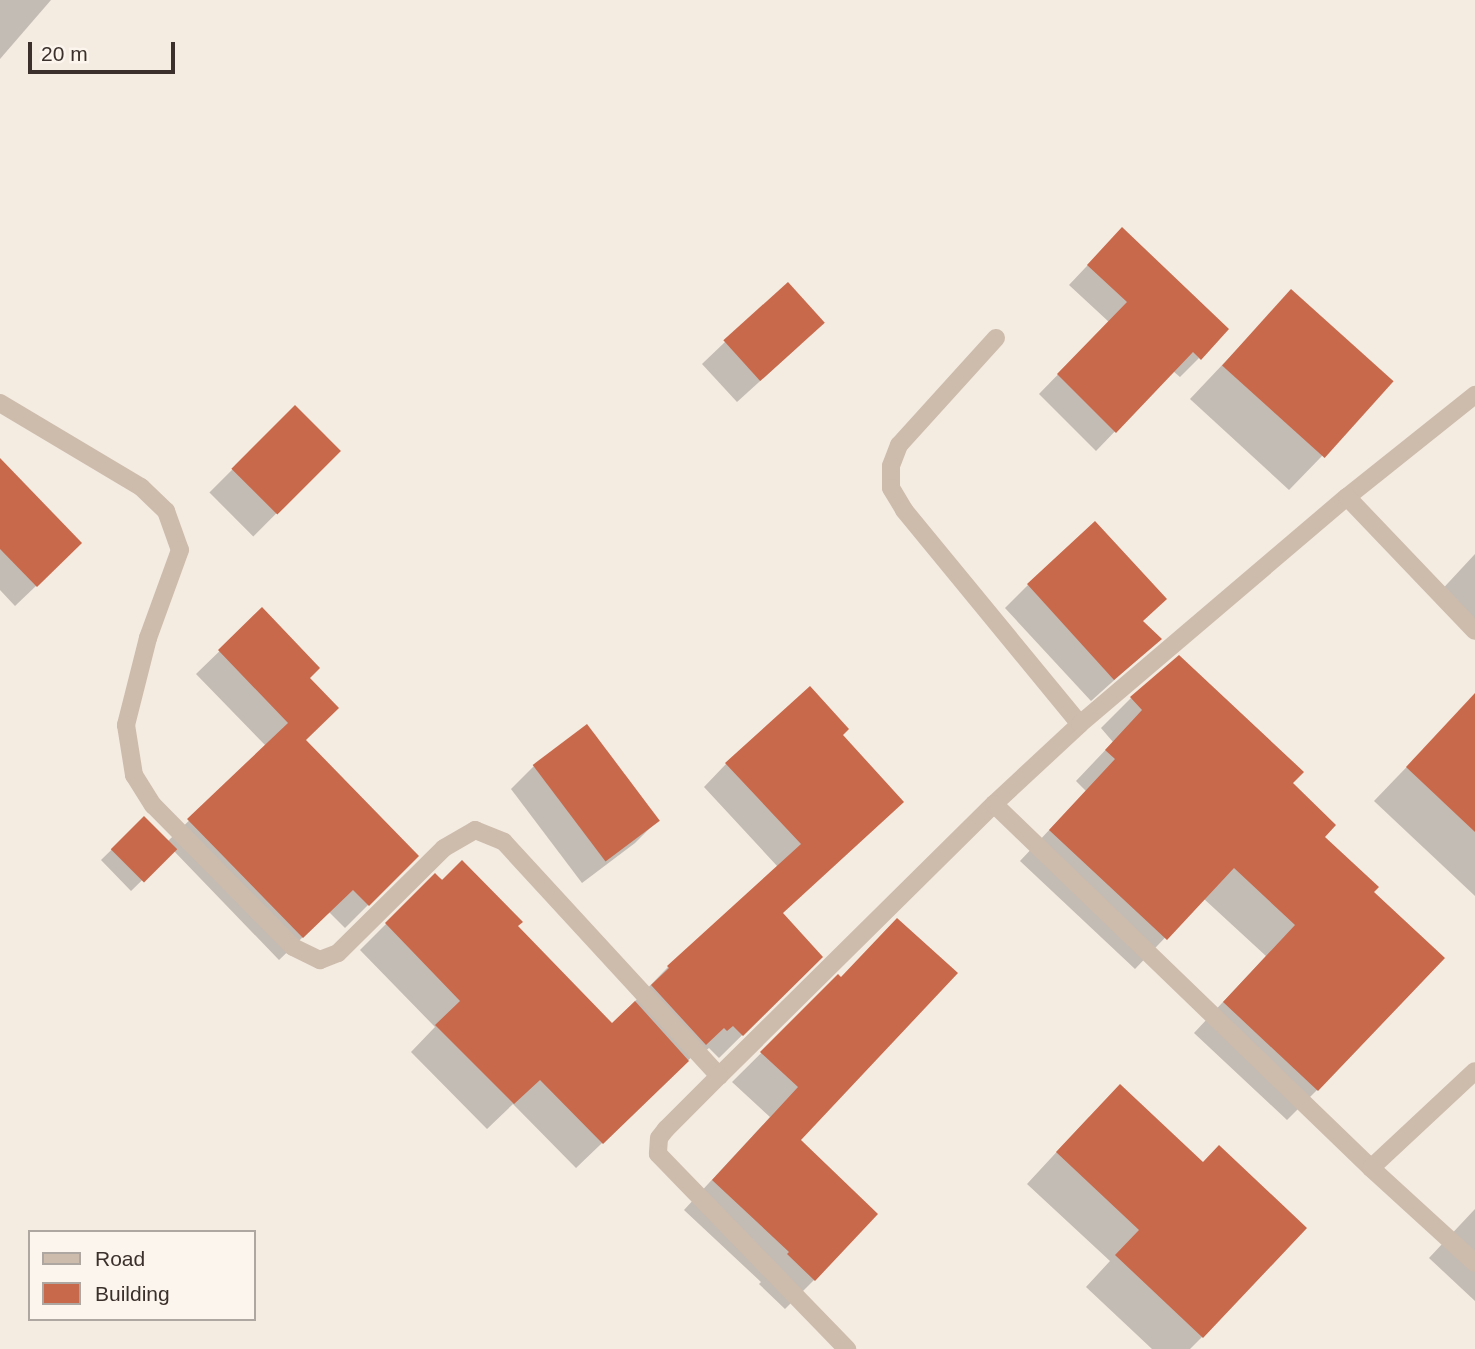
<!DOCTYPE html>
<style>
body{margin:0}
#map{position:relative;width:1475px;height:1349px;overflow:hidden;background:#f4ebe1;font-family:Helvetica,sans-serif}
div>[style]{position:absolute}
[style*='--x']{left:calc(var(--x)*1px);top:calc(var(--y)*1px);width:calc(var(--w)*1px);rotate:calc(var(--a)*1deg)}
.shadow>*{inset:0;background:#0003;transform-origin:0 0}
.building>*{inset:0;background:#c8694b;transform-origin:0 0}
.minor>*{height:18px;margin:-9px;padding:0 9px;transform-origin:9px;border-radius:9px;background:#cdbbac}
span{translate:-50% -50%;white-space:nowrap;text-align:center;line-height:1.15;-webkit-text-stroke:6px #fbf5ee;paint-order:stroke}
.legend{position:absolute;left:28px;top:1230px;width:228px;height:91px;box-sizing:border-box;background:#fbf5ee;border:2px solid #aea6a0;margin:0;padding:9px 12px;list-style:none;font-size:21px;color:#3b302b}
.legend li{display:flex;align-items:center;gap:14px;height:35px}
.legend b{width:35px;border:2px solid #aea6a0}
.scale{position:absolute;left:28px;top:42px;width:147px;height:32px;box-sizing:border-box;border:4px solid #3b302b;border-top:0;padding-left:9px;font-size:21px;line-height:24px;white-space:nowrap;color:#3b302b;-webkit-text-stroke:5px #fbf5ee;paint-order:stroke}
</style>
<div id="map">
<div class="shadow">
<div style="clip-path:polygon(0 0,51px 0,0 59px)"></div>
<div style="clip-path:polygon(1103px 249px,1199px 358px,1180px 377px,1173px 371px,1096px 451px,1039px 394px,1109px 322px,1069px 285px)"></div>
<div style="clip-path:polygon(1291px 292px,1322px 456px,1289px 490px,1190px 399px)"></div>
<div style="clip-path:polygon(725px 342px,800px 345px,737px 402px,702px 364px)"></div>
<div style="left:295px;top:407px;width:62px;height:121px;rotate:45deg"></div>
<div style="clip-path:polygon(0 460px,60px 563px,15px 606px,0 590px)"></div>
<div style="clip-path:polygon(1475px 554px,1475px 632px,1436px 596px)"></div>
<div style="clip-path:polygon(1028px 585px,1141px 622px,1160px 639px,1091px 701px,1005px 608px)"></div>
<div style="clip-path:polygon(262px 610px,308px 678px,304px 740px,417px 856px,345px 928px,329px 912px,279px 960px,173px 850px,131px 891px,101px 860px,144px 818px,167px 842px,266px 746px,196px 674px)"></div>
<div style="clip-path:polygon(1131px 698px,1291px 784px,1323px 837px,1372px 892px,1317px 1090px,1287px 1120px,1194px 1033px,1266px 956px,1203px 898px,1135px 969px,1020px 861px,1086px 791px,1076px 781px,1113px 742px,1101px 728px)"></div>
<div style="clip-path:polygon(1472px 699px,1475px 702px,1475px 896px,1374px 801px)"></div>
<div style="clip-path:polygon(586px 727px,658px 820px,635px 843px,582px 883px,511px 789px,534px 766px)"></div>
<div style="clip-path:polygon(840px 735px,781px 914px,821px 957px,719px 1058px,709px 1048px,703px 1053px,700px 1049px,576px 1168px,513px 1104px,487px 1129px,411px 1052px,435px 1027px,360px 950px,435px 875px,516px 926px,612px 1025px,668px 967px,778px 867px,704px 787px,726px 764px)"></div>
<div style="clip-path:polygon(838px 977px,798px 1140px,814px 1280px,785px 1309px,759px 1284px,761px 1282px,684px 1210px,770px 1117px,732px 1082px)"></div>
<div style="clip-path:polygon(1089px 1117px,1202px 1337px,1190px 1349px,1152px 1349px,1086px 1287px,1110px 1261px,1027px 1184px)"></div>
<div style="clip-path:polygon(1475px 1209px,1475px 1301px,1429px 1258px)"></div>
</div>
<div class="building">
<div style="clip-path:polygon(1122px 227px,1229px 329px,1201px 360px,1193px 352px,1116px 433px,1057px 374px,1127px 302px,1087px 265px)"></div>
<div style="left:788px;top:282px;width:55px;height:87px;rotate:48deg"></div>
<div style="left:1291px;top:289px;width:138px;height:103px;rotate:42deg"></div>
<div style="left:295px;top:405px;width:65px;height:90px;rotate:45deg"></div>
<div style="clip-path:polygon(0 458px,82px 543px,37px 587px,0 549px)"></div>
<div style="clip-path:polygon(1095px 521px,1167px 599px,1143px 621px,1162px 639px,1114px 680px,1027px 584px)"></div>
<div style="clip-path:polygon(262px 607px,320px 668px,310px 678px,339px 708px,306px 740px,419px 856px,369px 906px,353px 890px,303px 938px,187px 819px,288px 723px,218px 650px)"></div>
<div style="clip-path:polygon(1179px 655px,1304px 772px,1293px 783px,1336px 825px,1325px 837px,1379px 887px,1374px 892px,1445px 958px,1318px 1091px,1223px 1002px,1295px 925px,1234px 868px,1167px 940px,1049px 830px,1115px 759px,1105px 750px,1142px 710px,1130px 697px)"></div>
<div style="clip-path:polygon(810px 686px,849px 729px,843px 735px,904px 802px,783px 913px,823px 957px,743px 1036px,733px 1026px,727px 1031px,724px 1028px,706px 1045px,651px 985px,669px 968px,667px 966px,801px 844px,725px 763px)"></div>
<div style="clip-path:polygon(1475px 693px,1475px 832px,1406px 767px)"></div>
<div style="left:587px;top:724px;width:121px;height:68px;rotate:53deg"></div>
<div style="left:144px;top:816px;width:47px;height:47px;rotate:45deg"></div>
<div style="clip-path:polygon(462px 860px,523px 922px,518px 926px,612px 1023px,635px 1001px,689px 1061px,603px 1144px,540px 1080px,514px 1104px,435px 1025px,460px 1001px,385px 923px,435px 873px,442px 880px)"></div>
<div style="clip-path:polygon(897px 918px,958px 973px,801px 1140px,878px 1214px,815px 1281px,787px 1254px,789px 1252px,712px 1180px,798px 1087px,760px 1052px,838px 974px,841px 977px)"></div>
<div style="clip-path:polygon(1120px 1084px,1203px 1162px,1219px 1145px,1307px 1228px,1203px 1338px,1115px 1255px,1139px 1230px,1056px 1152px)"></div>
</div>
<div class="minor">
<div style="--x:996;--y:338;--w:144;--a:132.2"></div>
<div style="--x:899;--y:445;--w:22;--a:111"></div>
<div style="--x:891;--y:466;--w:22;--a:90"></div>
<div style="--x:891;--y:488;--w:26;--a:59"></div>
<div style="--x:904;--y:510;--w:277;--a:50.6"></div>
<div style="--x:0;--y:403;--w:164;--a:30.8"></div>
<div style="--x:141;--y:487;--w:35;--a:44"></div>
<div style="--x:166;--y:511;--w:41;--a:70.3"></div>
<div style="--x:180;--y:550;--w:94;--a:110"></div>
<div style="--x:148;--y:638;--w:90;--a:104.2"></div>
<div style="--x:126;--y:725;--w:51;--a:80.9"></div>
<div style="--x:134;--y:775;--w:36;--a:58"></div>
<div style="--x:153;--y:805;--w:199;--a:45.4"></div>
<div style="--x:293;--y:947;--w:30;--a:26"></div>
<div style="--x:320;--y:960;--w:19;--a:-21"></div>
<div style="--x:338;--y:953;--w:149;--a:-44.7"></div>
<div style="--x:444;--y:848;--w:36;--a:-30"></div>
<div style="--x:475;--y:830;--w:31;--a:22"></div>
<div style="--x:504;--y:842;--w:318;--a:47.4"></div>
<div style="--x:719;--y:1076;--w:387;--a:-44.7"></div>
<div style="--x:994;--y:804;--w:117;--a:-42.9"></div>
<div style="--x:1080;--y:724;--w:350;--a:-40.4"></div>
<div style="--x:1347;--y:497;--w:164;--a:-38.6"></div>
<div style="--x:1347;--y:497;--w:185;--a:46.3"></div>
<div style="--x:994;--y:804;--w:524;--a:43.99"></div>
<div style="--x:1371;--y:1168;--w:142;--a:-43"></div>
<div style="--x:719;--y:1076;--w:75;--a:135"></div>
<div style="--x:666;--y:1129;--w:11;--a:128"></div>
<div style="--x:659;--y:1138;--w:16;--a:94"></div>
<div style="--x:658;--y:1154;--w:272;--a:45.9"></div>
<div style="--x:1371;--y:1168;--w:141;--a:42.4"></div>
</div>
<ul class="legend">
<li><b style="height:9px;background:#cdbbac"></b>Road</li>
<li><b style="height:19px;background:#c8694b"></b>Building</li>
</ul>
<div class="scale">20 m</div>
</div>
